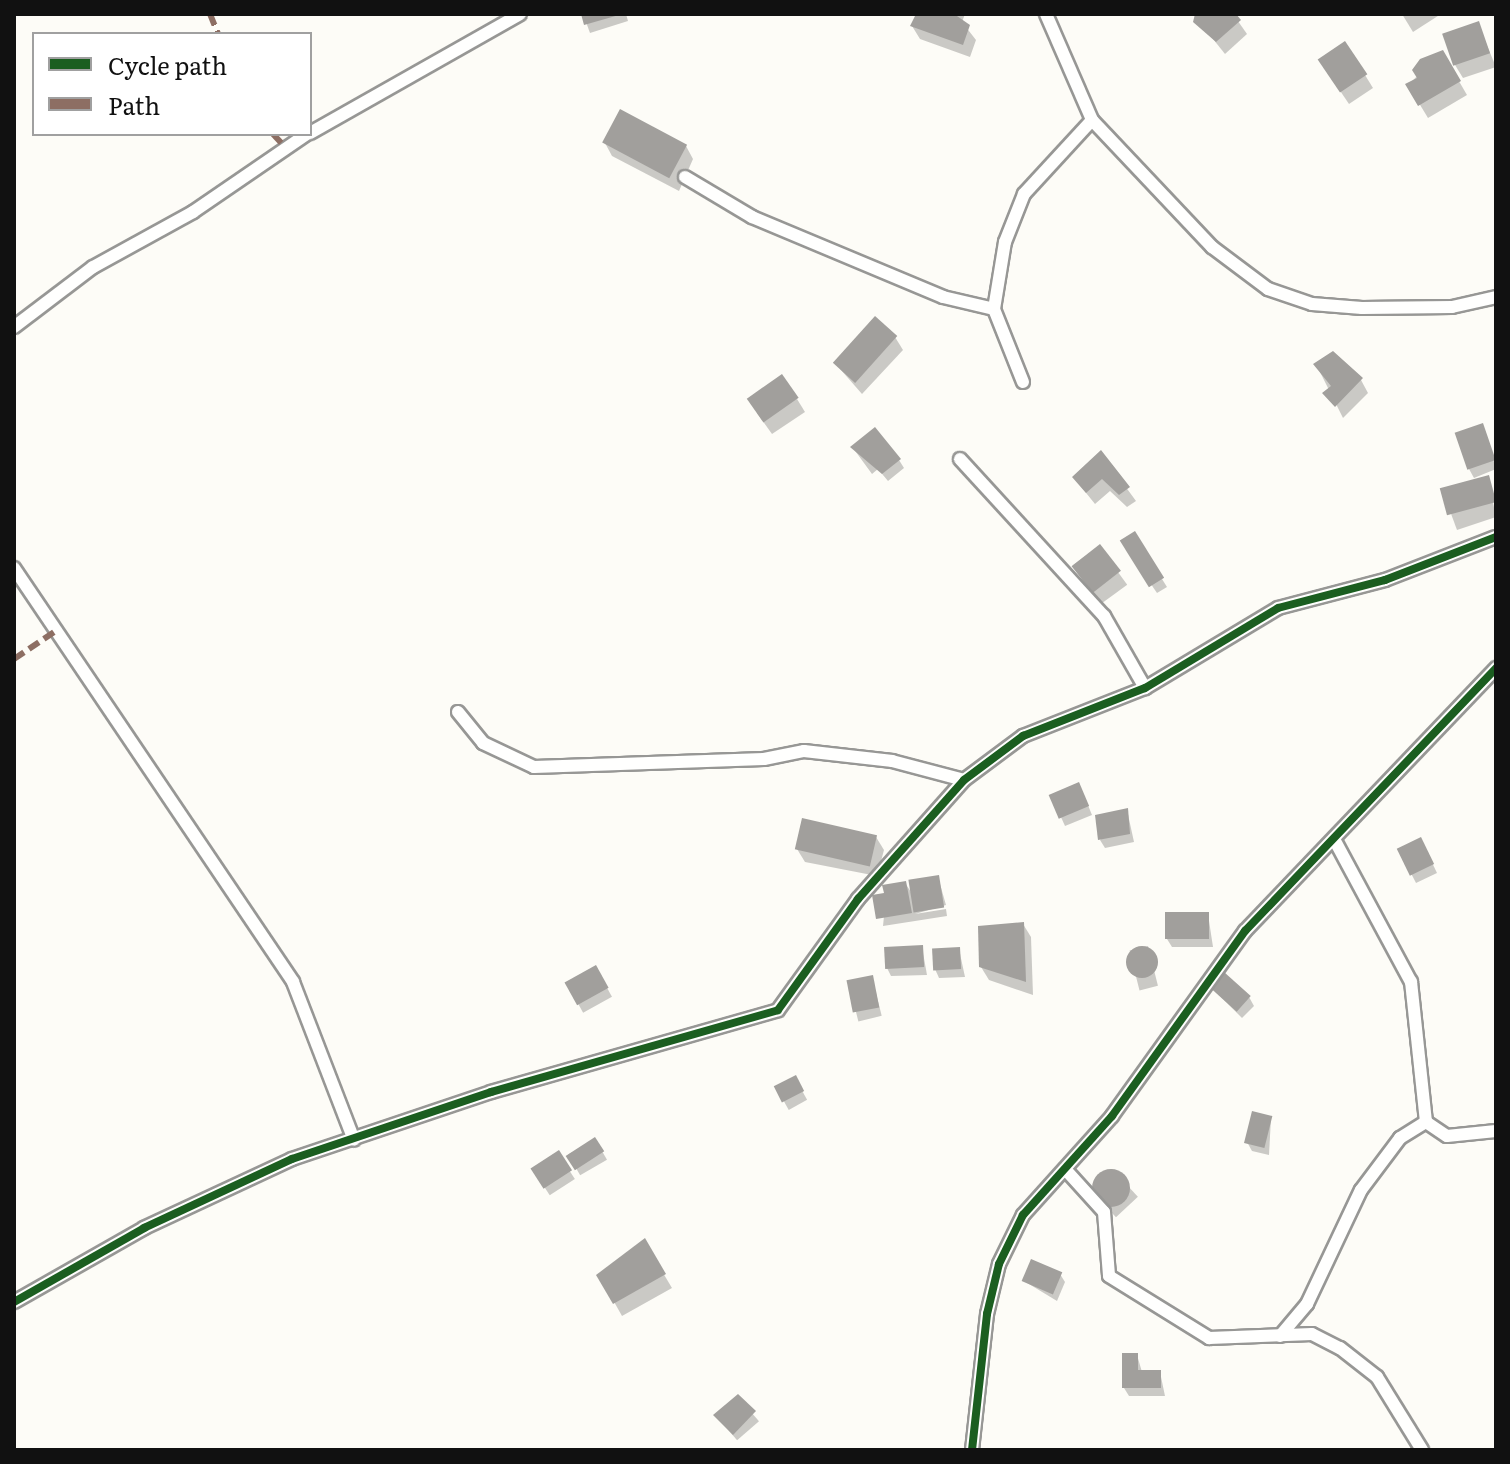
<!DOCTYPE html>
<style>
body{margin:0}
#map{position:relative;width:1510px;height:1464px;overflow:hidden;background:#fdfcf7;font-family:Literata,serif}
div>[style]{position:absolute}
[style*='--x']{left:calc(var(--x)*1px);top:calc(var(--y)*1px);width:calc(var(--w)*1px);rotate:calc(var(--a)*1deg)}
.shadow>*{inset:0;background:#0003;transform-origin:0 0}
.building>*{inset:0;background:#a19f9c;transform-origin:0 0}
.round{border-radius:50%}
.roads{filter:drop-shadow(2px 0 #979795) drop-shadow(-2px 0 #979795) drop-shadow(0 2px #979795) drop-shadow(0 -2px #979795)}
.minor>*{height:12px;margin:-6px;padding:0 6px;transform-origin:6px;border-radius:6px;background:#fffffe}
.quiet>*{height:6px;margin-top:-3px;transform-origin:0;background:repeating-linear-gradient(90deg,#8d6e63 0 12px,transparent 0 18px)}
.cycleway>*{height:8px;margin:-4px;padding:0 4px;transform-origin:4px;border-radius:4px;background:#1b5e20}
span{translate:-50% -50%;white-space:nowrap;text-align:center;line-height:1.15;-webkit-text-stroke:8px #fff;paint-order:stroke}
.frame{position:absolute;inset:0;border:16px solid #111;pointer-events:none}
.legend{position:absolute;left:32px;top:32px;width:280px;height:104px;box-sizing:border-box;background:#fff;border:2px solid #a0a0a0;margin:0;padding:10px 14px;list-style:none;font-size:24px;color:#111}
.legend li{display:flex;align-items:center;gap:16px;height:40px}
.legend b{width:40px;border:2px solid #a0a0a0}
</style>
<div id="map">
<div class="shadow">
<div style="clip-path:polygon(583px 14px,626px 14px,628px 21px,590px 33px)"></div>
<div style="clip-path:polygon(919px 14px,965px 14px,962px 22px,976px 40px,970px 57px,920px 39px,912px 26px)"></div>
<div style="clip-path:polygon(1193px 14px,1233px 14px,1247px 34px,1225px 54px)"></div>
<div style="clip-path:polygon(1402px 14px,1441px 14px,1413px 32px)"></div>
<div style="clip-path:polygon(1478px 24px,1496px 67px,1463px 78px,1455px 65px)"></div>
<div style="clip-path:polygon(1442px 52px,1467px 95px,1428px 118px,1408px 85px)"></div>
<div style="clip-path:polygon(1328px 73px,1365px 75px,1373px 88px,1349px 104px)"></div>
<div style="clip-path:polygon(605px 143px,686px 146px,693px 159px,679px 191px,612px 156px)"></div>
<div style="clip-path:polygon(895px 337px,903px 350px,862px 394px,834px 362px)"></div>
<div style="clip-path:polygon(1316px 364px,1361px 380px,1368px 393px,1343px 418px)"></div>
<div style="clip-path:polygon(797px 399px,805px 412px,772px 434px,757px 413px)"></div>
<div style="clip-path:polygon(1486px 434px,1496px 469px,1474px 478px,1469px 469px)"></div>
<div style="clip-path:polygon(853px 448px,899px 460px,904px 468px,888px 481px,878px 469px,872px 474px)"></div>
<div style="clip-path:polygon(1101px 453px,1136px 501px,1127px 507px,1110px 491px,1095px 504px,1074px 478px)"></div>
<div style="clip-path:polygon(1488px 478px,1496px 517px,1457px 530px,1443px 492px)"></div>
<div style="clip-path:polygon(1134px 534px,1167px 587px,1157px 593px,1127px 549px)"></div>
<div style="left:1099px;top:546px;width:48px;height:33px;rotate:54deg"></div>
<div style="clip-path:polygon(1083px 793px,1092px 815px,1065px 826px,1051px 795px)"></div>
<div style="clip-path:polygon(1127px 810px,1134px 842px,1105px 848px,1100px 840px)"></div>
<div style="clip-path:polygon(876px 837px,884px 850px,877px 876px,805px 862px,797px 849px)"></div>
<div style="clip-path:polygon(1425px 848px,1437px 873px,1416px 883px,1399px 850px)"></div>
<div style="clip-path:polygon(938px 877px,946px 905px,915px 914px,946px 909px,947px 916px,883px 926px,886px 895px,905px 883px,913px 895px)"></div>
<div style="clip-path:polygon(1208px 914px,1213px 947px,1172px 947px,1167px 939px)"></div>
<div style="clip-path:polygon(1023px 924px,1031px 937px,1033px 995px,989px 980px,981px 967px)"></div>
<div style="left:1148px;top:946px;width:41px;height:19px;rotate:76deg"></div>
<div style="clip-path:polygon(922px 947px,927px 975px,891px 976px,887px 968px)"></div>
<div style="clip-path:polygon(959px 949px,965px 977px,939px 978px,935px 969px)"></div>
<div style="left:596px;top:968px;width:33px;height:33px;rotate:61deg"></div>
<div style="left:872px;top:977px;width:40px;height:24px;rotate:76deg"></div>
<div style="clip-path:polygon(1212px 988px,1249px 997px,1254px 1006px,1242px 1018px)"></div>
<div style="left:795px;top:1078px;width:25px;height:21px;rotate:61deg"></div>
<div style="clip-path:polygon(1271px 1118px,1269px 1155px,1252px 1151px,1247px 1142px)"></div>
<div style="left:595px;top:1139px;width:24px;height:31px;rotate:60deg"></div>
<div style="left:558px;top:1153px;width:31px;height:30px;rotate:57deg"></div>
<div style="left:1112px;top:1169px;width:38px;height:30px;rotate:47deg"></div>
<div style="clip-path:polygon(644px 1241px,672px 1288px,622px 1316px,599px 1275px)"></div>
<div style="clip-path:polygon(1060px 1274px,1065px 1282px,1057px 1301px,1024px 1281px)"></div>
<div style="clip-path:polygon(1137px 1355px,1142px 1372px,1160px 1372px,1165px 1396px,1129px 1396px,1124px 1388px)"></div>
<div style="left:738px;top:1397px;width:32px;height:29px;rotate:49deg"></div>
</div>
<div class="building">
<div style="clip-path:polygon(581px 14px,619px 14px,619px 15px,584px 25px)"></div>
<div style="clip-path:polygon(916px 14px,954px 14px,970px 25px,963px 45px,910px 26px)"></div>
<div style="clip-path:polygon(1195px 14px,1236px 14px,1241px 20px,1216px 42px,1193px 22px)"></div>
<div style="left:1479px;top:21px;width:34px;height:39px;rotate:71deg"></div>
<div style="left:1345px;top:41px;width:40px;height:33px;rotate:56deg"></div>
<div style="clip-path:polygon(1443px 50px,1461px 81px,1418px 106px,1405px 84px,1417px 78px,1412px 70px,1420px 59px)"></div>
<div style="left:620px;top:109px;width:76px;height:38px;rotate:28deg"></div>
<div style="left:875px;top:316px;width:30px;height:63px;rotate:42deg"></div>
<div style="clip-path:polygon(1333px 351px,1363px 378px,1335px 407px,1322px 393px,1331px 386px,1313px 364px)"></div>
<div style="left:782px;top:374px;width:29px;height:43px;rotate:55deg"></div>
<div style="left:1483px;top:423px;width:39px;height:30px;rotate:71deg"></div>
<div style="clip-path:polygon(875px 427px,901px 459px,882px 474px,850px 447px)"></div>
<div style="clip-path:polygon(1101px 450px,1130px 487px,1119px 495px,1102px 479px,1086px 493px,1072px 477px)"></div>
<div style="left:1489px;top:475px;width:28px;height:51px;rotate:75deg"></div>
<div style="left:1135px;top:531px;width:55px;height:18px;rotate:58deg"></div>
<div style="left:1100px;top:544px;width:34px;height:36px;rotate:52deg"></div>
<div style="left:1079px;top:782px;width:26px;height:33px;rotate:67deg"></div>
<div style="clip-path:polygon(1128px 808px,1130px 834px,1098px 840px,1095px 815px)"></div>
<div style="left:802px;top:818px;width:77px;height:32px;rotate:13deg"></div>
<div style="left:1421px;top:837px;width:30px;height:27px;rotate:64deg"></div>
<div style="left:939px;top:875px;width:33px;height:31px;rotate:81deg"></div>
<div style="clip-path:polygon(906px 881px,912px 913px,876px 919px,872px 895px,884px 893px,882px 885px)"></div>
<div style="left:1209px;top:912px;width:27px;height:44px;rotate:90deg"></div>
<div style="clip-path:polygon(1024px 922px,1026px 982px,979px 967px,978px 926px)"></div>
<div style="left:923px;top:945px;width:22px;height:39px;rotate:87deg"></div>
<div class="round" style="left:1126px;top:946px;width:32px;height:32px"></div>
<div style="left:960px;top:947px;width:22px;height:28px;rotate:87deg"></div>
<div style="left:596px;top:965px;width:26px;height:36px;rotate:61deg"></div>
<div style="left:1224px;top:972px;width:36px;height:21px;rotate:42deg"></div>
<div style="left:873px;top:975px;width:33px;height:27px;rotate:79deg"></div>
<div style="left:796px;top:1075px;width:18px;height:25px;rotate:63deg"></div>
<div style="left:1252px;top:1111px;width:21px;height:33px;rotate:14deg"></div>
<div style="left:595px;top:1137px;width:17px;height:35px;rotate:57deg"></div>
<div style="left:559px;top:1150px;width:24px;height:34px;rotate:57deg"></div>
<div class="round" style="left:1092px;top:1169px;width:38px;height:38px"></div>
<div style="clip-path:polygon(645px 1238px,666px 1274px,613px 1304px,596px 1275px)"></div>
<div style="left:1031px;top:1259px;width:34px;height:24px;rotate:23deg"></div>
<div style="clip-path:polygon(1122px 1353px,1138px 1353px,1138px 1370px,1161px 1370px,1161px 1388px,1122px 1388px)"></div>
<div style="clip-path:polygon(738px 1394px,756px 1411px,733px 1435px,713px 1415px)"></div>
</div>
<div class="roads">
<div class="minor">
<div style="--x:1046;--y:14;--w:116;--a:66.5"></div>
<div style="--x:1092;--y:120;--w:175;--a:46.6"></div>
<div style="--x:1212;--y:247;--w:70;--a:36.9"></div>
<div style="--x:1268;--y:289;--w:46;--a:18.8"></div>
<div style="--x:1312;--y:304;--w:50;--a:4.6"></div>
<div style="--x:1362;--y:308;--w:90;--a:-0.6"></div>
<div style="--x:1452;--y:307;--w:45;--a:-12.8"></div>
<div style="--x:310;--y:133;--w:241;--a:-29.5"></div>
<div style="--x:685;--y:177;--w:78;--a:30.8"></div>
<div style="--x:752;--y:217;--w:207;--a:22.7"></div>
<div style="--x:943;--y:297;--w:52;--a:13.2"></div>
<div style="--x:14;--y:327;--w:99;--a:-37.2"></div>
<div style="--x:93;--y:267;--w:114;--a:-28.8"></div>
<div style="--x:193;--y:212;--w:138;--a:-34.4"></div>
<div style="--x:1023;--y:382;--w:79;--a:-111.7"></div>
<div style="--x:994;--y:309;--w:68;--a:-80.7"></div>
<div style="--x:1005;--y:242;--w:52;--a:-68.4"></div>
<div style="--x:1024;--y:194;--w:100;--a:-47.4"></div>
<div style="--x:960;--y:459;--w:213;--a:47.5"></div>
<div style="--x:1104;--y:616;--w:83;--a:60.3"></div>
<div style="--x:14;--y:568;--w:499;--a:56"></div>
<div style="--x:293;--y:982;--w:169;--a:68.9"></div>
<div style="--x:458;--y:712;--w:40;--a:51"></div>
<div style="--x:483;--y:743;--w:56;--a:25.2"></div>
<div style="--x:534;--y:767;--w:230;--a:-2"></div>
<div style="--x:764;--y:759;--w:41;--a:-11.3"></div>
<div style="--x:804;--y:751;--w:89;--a:6.5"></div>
<div style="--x:892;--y:761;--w:74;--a:14.8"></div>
<div style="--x:1426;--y:1122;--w:25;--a:34"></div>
<div style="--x:1447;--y:1136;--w:49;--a:-5.8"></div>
<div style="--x:1065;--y:1169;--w:58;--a:47.8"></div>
<div style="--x:1104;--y:1212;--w:64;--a:85.5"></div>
<div style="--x:1109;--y:1276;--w:118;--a:31.8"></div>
<div style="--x:1209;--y:1338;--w:103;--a:-2.2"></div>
<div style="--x:1312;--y:1334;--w:31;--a:27"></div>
<div style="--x:1340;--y:1348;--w:47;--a:38.1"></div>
<div style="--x:1377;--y:1377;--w:86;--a:58.3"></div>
<div style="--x:14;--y:1302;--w:150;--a:-29.6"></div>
<div style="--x:144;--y:1228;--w:163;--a:-25"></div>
<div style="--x:292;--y:1159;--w:210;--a:-18.6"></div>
<div style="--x:491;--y:1092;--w:298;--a:-15.9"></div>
<div style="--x:778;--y:1010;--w:137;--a:-54.2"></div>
<div style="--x:858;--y:899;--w:159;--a:-48.3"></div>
<div style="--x:964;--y:780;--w:74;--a:-36.7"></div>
<div style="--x:1023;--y:736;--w:131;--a:-21.5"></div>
<div style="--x:1145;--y:688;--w:155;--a:-31"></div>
<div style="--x:1278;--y:608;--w:111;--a:-14.7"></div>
<div style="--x:1385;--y:580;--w:119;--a:-21.2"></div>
<div style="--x:1280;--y:1336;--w:42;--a:-49.8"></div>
<div style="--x:1307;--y:1304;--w:126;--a:-64.7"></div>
<div style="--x:1361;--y:1190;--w:65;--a:-53.1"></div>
<div style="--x:1400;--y:1138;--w:31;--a:-32"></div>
<div style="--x:1426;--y:1122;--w:141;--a:-96.1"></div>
<div style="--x:1411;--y:982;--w:162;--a:-118.3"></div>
<div style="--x:972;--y:1450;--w:137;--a:-83.7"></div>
<div style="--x:987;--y:1314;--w:51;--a:-76.5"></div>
<div style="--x:999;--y:1264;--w:55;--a:-63.9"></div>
<div style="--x:1023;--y:1215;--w:133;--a:-48"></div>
<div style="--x:1112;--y:1116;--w:228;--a:-54.3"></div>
<div style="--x:1245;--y:931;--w:364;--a:-46.3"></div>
</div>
</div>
<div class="quiet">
<div style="--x:210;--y:14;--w:22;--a:68"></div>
<div style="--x:273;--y:134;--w:16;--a:47"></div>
<div style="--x:14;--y:659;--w:52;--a:-34"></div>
</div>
<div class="cycleway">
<div style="--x:14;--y:1302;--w:150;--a:-29.6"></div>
<div style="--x:144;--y:1228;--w:163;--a:-25"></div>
<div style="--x:292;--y:1159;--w:210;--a:-18.6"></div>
<div style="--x:491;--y:1092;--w:298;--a:-15.9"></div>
<div style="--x:778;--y:1010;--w:137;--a:-54.2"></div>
<div style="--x:858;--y:899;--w:159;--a:-48.3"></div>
<div style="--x:964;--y:780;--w:74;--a:-36.7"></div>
<div style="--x:1023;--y:736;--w:131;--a:-21.5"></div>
<div style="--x:1145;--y:688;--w:155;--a:-31"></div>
<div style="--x:1278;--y:608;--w:111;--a:-14.7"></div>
<div style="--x:1385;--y:580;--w:119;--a:-21.2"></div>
<div style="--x:972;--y:1450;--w:137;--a:-83.7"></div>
<div style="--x:987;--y:1314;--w:51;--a:-76.5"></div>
<div style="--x:999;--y:1264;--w:55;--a:-63.9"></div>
<div style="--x:1023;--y:1215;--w:133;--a:-48"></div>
<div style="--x:1112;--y:1116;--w:228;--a:-54.3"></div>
<div style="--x:1245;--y:931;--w:364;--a:-46.3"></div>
</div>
<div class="frame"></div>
<ul class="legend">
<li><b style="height:10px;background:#1b5e20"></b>Cycle path</li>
<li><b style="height:10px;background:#8d6e63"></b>Path</li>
</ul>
</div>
